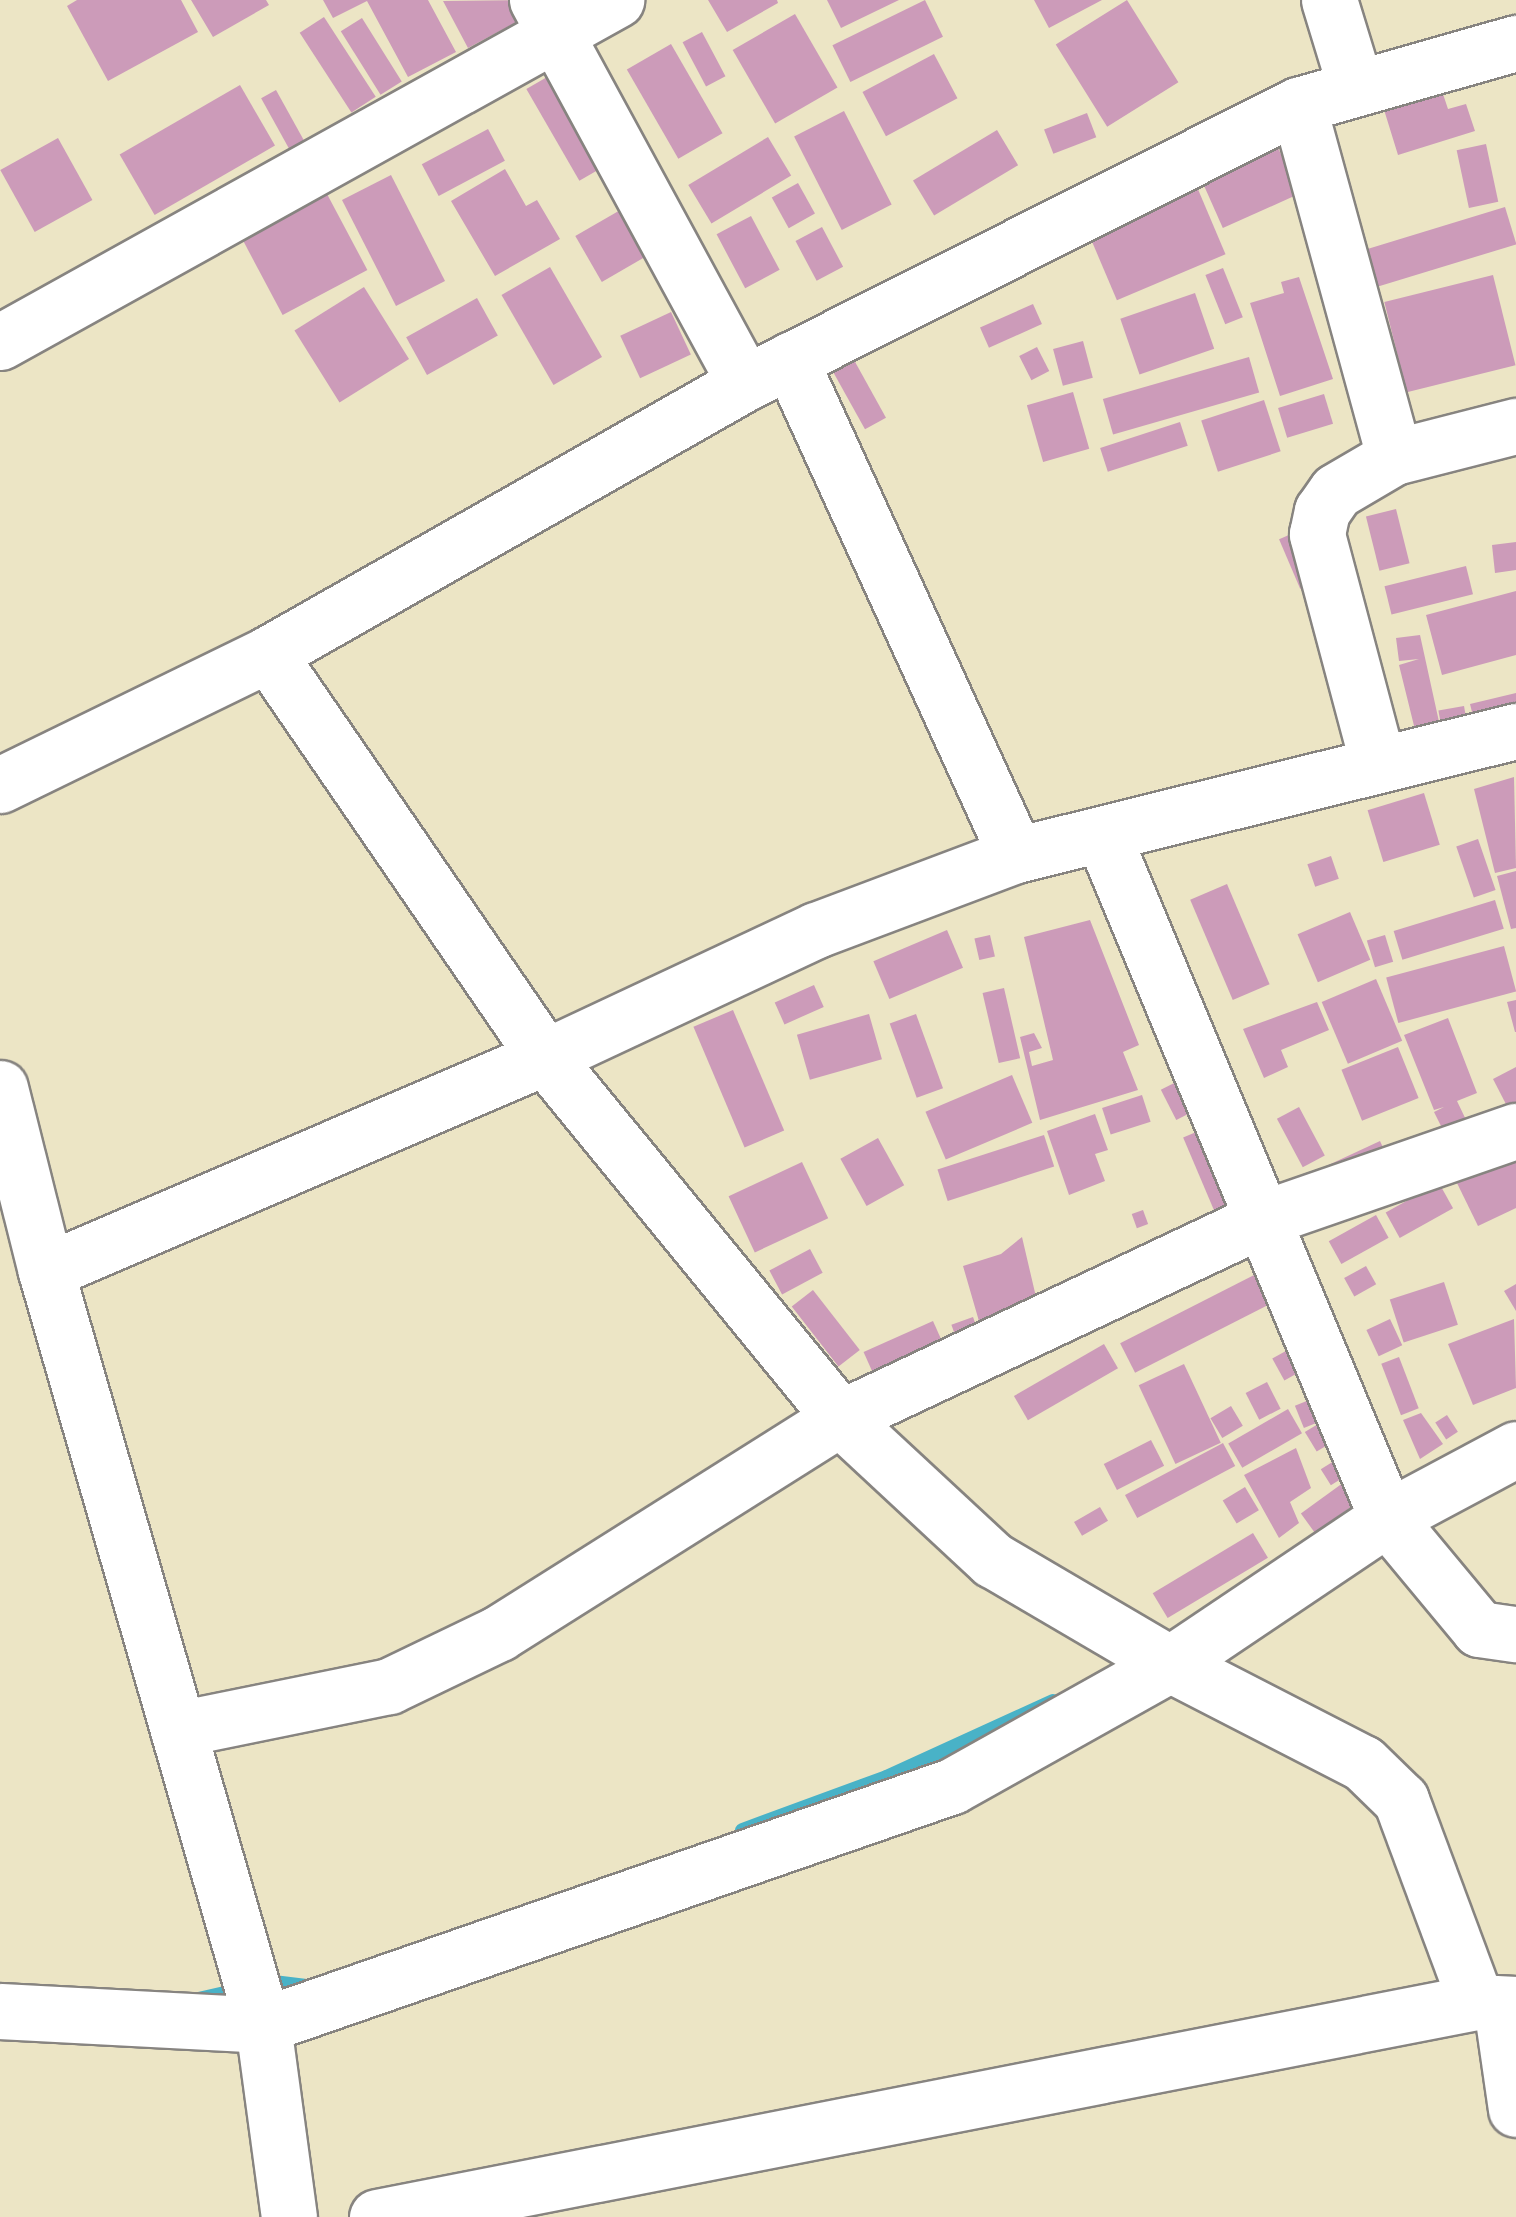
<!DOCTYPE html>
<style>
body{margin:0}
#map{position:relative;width:1516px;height:2217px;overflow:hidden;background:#ece5c5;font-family:"Architects Daughter",sans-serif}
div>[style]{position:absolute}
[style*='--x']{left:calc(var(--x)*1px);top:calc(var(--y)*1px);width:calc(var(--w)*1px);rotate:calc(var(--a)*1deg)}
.stream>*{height:15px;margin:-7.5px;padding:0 7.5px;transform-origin:7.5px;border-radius:7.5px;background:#49b2c7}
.building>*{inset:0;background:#cc9bb9;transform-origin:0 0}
.roads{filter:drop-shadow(2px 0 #878480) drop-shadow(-2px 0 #878480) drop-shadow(0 2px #878480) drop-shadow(0 -2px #878480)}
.minor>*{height:55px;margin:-27.5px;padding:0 27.5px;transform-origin:27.5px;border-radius:27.5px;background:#fff}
span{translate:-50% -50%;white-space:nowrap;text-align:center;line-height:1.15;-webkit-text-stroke:10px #fcf5e5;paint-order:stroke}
</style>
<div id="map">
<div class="stream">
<div style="--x:742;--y:1830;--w:153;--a:-20.2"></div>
<div style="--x:886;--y:1777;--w:183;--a:-24.5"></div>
<div style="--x:198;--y:1999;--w:77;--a:-12.8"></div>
<div style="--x:273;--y:1982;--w:39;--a:7"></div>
</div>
<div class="building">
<div style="clip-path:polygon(77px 0,181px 0,198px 32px,108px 81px,67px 6px)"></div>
<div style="clip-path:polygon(191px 0,266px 0,269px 5px,213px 37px)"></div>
<div style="clip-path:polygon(323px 0,428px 0,456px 52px,408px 77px,367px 1px,333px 18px)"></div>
<div style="clip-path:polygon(528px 0,535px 12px,468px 48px,443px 1px)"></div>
<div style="clip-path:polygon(708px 0,777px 0,778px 3px,727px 32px)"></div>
<div style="clip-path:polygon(827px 0,899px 0,841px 28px)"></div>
<div style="left:925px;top:0;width:41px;height:103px;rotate:64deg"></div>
<div style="clip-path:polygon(1034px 0,1102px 0,1049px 28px)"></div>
<div style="left:1127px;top:0;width:97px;height:84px;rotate:58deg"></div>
<div style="left:795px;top:14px;width:85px;height:72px;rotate:60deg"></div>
<div style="left:324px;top:17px;width:95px;height:29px;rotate:57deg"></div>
<div style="left:362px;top:18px;width:75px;height:25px;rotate:58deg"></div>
<div style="left:702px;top:32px;width:50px;height:22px;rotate:62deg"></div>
<div style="left:671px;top:44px;width:103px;height:51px;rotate:60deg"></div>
<div style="left:934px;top:54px;width:50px;height:81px;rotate:62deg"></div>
<div style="left:561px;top:69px;width:106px;height:40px;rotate:60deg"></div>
<div style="clip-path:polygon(1439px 82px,1448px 109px,1466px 104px,1475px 131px,1398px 155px,1381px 100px)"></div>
<div style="left:240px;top:85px;width:70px;height:139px;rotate:60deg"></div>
<div style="left:276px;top:90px;width:60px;height:17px;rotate:61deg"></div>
<div style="left:844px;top:111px;width:105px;height:56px;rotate:63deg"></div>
<div style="left:1087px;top:113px;width:26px;height:46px;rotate:69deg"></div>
<div style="left:488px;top:129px;width:36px;height:75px;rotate:62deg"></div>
<div style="left:997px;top:130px;width:41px;height:98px;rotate:59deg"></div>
<div style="left:1271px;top:132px;width:68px;height:83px;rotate:66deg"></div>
<div style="left:768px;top:137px;width:45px;height:93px;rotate:59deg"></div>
<div style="left:58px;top:138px;width:71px;height:66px;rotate:61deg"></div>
<div style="left:1486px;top:144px;width:59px;height:30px;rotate:78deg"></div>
<div style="clip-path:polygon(505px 169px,526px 206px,537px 200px,560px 239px,495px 276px,451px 201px)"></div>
<div style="left:391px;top:175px;width:119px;height:55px;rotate:63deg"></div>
<div style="left:798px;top:183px;width:35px;height:30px;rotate:61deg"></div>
<div style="left:1197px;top:187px;width:73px;height:118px;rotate:67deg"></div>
<div style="left:327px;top:194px;width:86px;height:96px;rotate:62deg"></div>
<div style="left:629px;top:205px;width:53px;height:62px;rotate:60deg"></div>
<div style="left:1505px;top:207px;width:39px;height:148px;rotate:73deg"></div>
<div style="left:751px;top:216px;width:61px;height:39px;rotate:62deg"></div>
<div style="left:822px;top:227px;width:45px;height:30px;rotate:62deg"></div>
<div style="left:550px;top:267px;width:104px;height:56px;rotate:60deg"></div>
<div style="left:1223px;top:268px;width:53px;height:19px;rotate:68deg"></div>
<div style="left:1493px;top:275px;width:93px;height:112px;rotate:76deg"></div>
<div style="clip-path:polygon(1299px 277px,1333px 379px,1280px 396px,1250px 303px,1284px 293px,1281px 282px)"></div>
<div style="left:364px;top:287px;width:85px;height:82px;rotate:58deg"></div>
<div style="left:1195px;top:293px;width:59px;height:79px;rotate:71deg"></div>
<div style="left:477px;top:298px;width:43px;height:81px;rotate:61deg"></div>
<div style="left:1033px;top:304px;width:22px;height:58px;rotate:66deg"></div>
<div style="left:671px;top:312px;width:47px;height:56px;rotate:65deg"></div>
<div style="left:1083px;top:341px;width:38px;height:31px;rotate:75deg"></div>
<div style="left:1037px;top:347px;width:27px;height:20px;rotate:63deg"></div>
<div style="left:1249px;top:357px;width:37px;height:152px;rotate:74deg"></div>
<div style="left:854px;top:360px;width:66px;height:24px;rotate:61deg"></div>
<div style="left:1073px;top:392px;width:59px;height:48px;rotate:74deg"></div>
<div style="left:1324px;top:394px;width:31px;height:48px;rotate:73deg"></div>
<div style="left:1264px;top:400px;width:54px;height:66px;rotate:72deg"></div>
<div style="left:1180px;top:422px;width:25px;height:84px;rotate:72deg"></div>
<div style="left:1396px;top:509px;width:56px;height:31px;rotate:76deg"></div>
<div style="left:1303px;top:529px;width:54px;height:26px;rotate:67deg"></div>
<div style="clip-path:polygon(1516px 542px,1516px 570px,1495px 573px,1492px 545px)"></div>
<div style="left:1466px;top:566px;width:29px;height:84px;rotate:76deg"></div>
<div style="clip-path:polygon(1516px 591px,1516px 655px,1442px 675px,1426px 615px)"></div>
<div style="clip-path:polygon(1420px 635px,1443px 740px,1419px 746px,1399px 665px,1419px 659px,1399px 661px,1396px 638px)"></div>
<div style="clip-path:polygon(1516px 693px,1516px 722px,1477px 732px,1470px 704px)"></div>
<div style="left:1464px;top:706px;width:28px;height:26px;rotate:80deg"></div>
<div style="clip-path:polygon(1514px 777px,1516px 868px,1495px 873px,1474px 789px)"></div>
<div style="left:1424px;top:793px;width:54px;height:59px;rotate:73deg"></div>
<div style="left:1478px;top:839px;width:54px;height:23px;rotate:71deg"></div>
<div style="left:1331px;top:856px;width:24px;height:25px;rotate:71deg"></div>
<div style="clip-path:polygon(1516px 871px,1516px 928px,1511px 929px,1497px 876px)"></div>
<div style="left:1227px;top:884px;width:109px;height:40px;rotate:67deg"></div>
<div style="left:1495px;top:900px;width:30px;height:106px;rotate:73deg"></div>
<div style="left:1350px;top:912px;width:52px;height:57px;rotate:67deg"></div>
<div style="clip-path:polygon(1090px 920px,1139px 1045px,1123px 1052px,1138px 1090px,1040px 1120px,1020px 1037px,1034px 1033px,1042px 1048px,1029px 1052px,1032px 1066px,1053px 1060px,1024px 937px)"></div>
<div style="left:947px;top:930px;width:41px;height:80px;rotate:67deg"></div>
<div style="left:990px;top:935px;width:22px;height:16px;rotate:77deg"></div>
<div style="left:1385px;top:935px;width:28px;height:19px;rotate:73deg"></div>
<div style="left:1504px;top:946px;width:47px;height:122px;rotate:75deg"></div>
<div style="left:1376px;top:979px;width:67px;height:59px;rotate:67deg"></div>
<div style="left:814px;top:985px;width:24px;height:43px;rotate:66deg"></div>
<div style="left:1004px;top:988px;width:72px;height:22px;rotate:77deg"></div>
<div style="clip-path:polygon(1516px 1000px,1516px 1032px,1515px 1032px,1507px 1002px)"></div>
<div style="clip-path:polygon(1317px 1002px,1329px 1030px,1281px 1050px,1288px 1067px,1264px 1078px,1243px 1029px)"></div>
<div style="left:733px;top:1010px;width:131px;height:43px;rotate:67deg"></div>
<div style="left:869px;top:1014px;width:47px;height:75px;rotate:74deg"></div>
<div style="left:916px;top:1014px;width:79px;height:28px;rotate:70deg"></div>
<div style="clip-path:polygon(1448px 1018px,1477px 1093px,1457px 1101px,1468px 1124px,1445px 1134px,1434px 1112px,1444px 1107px,1434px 1110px,1404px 1035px)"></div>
<div style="left:1398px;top:1047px;width:55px;height:61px;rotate:68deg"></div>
<div style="clip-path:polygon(1516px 1067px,1516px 1107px,1509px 1110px,1493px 1079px)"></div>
<div style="left:1012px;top:1075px;width:52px;height:94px;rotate:67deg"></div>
<div style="left:1184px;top:1078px;width:34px;height:26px;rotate:63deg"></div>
<div style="left:1142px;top:1095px;width:28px;height:42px;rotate:72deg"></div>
<div style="left:1299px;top:1107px;width:55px;height:25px;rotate:62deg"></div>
<div style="clip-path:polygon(1095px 1114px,1108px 1150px,1095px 1154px,1105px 1181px,1069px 1195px,1047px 1131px)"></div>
<div style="left:1208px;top:1127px;width:101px;height:27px;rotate:67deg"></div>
<div style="left:1044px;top:1135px;width:33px;height:112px;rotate:72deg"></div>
<div style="left:878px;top:1138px;width:54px;height:43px;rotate:61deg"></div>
<div style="left:1380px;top:1141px;width:26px;height:83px;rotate:65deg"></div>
<div style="clip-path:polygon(1516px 1150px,1516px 1208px,1478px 1226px,1455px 1179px)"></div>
<div style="left:802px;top:1162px;width:62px;height:81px;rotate:65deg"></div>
<div style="left:1439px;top:1183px;width:29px;height:61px;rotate:61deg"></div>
<div style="left:1143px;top:1210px;width:15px;height:12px;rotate:70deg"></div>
<div style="left:1376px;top:1215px;width:26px;height:54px;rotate:61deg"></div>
<div style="clip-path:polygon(1022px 1237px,1040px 1314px,983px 1335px,963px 1266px,1001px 1254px)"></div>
<div style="left:810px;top:1249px;width:27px;height:46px;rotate:62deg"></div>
<div style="left:1366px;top:1266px;width:21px;height:25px;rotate:61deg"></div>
<div style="left:1260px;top:1272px;width:33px;height:157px;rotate:63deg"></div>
<div style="left:1444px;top:1282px;width:45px;height:57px;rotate:72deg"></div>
<div style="clip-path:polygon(1516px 1284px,1516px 1311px,1504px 1291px)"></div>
<div style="left:813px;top:1290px;width:76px;height:27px;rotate:52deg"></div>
<div style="left:973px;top:1317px;width:20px;height:23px;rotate:70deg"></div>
<div style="left:1390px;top:1319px;width:29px;height:26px;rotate:65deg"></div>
<div style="clip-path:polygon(1514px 1319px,1516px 1388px,1473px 1405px,1448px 1344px)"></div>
<div style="left:933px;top:1321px;width:32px;height:76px;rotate:66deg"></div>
<div style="left:1104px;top:1344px;width:28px;height:104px;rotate:60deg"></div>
<div style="left:1295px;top:1346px;width:25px;height:26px;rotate:61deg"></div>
<div style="left:1399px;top:1357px;width:55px;height:19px;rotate:69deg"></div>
<div style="left:1184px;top:1364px;width:87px;height:50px;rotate:65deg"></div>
<div style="left:1267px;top:1382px;width:30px;height:24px;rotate:63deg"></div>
<div style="left:1319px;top:1396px;width:24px;height:26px;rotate:68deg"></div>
<div style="left:1231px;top:1406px;width:23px;height:24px;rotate:59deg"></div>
<div style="left:1288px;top:1409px;width:28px;height:69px;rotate:60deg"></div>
<div style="clip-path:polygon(1421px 1413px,1443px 1444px,1420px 1459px,1403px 1420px)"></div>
<div style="left:1447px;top:1415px;width:20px;height:14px;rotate:57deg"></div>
<div style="left:1328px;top:1418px;width:23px;height:27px;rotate:59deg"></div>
<div style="left:1151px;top:1440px;width:29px;height:53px;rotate:63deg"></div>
<div style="left:1223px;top:1443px;width:26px;height:111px;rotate:62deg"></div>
<div style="clip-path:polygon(1296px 1448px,1311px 1488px,1290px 1502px,1299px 1523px,1279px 1538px,1244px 1475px)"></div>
<div style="left:1342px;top:1456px;width:19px;height:25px;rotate:58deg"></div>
<div style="left:1347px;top:1480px;width:24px;height:57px;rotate:54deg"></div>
<div style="left:1245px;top:1487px;width:27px;height:26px;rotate:59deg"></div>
<div style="left:1100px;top:1507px;width:16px;height:30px;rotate:60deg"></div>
<div style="left:1253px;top:1533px;width:29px;height:117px;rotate:59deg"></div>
</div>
<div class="roads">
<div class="minor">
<div style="--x:537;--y:0;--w:436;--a:61.5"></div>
<div style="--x:1329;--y:0;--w:89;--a:73"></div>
<div style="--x:1298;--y:105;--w:365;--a:74.7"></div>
<div style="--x:0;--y:342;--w:705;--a:-29.04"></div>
<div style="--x:790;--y:360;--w:544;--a:65.46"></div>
<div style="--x:268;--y:654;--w:489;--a:55.5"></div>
<div style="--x:545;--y:1057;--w:466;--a:50.7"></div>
<div style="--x:840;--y:1418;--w:209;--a:42.9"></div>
<div style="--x:993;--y:1560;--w:205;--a:30.4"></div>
<div style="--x:1170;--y:1664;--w:217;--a:27.2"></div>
<div style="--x:1363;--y:1763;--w:53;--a:44.2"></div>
<div style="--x:1401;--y:1800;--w:215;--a:69.6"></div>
<div style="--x:1377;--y:760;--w:234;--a:-104.9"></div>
<div style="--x:1317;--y:534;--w:24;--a:-78"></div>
<div style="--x:1322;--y:511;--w:24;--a:-55"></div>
<div style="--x:1336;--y:491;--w:67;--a:-30.4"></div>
<div style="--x:1394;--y:457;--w:126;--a:-14.3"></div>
<div style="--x:0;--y:785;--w:298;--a:-26"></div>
<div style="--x:268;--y:654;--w:549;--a:-29.6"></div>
<div style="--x:745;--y:383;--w:619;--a:-26.69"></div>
<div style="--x:1298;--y:105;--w:227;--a:-15.9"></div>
<div style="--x:1103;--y:836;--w:739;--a:67.39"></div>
<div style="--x:1387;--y:1518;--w:144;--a:50.3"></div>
<div style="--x:1479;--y:1629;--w:37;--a:8"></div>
<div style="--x:0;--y:1088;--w:189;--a:75.9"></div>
<div style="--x:46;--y:1271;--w:785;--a:73.94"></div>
<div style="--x:263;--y:2025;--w:194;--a:82.3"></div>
<div style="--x:46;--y:1271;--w:543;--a:-23.21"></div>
<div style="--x:545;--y:1057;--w:299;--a:-25.1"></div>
<div style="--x:816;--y:930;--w:214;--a:-20.6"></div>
<div style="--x:1016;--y:855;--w:515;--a:-13.93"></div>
<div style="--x:178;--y:1729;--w:215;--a:-11.5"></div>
<div style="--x:389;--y:1686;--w:122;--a:-25.7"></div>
<div style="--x:499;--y:1633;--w:403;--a:-32.2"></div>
<div style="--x:840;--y:1418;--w:472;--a:-25.2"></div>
<div style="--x:1267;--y:1217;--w:263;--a:-19.1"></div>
<div style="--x:1501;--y:2005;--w:105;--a:81.8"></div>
<div style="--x:0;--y:2011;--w:263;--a:3"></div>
<div style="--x:263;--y:2025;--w:729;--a:-19.13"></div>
<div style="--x:952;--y:1786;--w:250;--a:-29.2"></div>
<div style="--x:1170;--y:1664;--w:262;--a:-33.9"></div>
<div style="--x:1387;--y:1518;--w:146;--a:-28.1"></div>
<div style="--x:377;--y:2217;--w:1120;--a:-11.07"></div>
<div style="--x:1476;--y:2002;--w:40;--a:2.9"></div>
</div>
</div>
</div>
